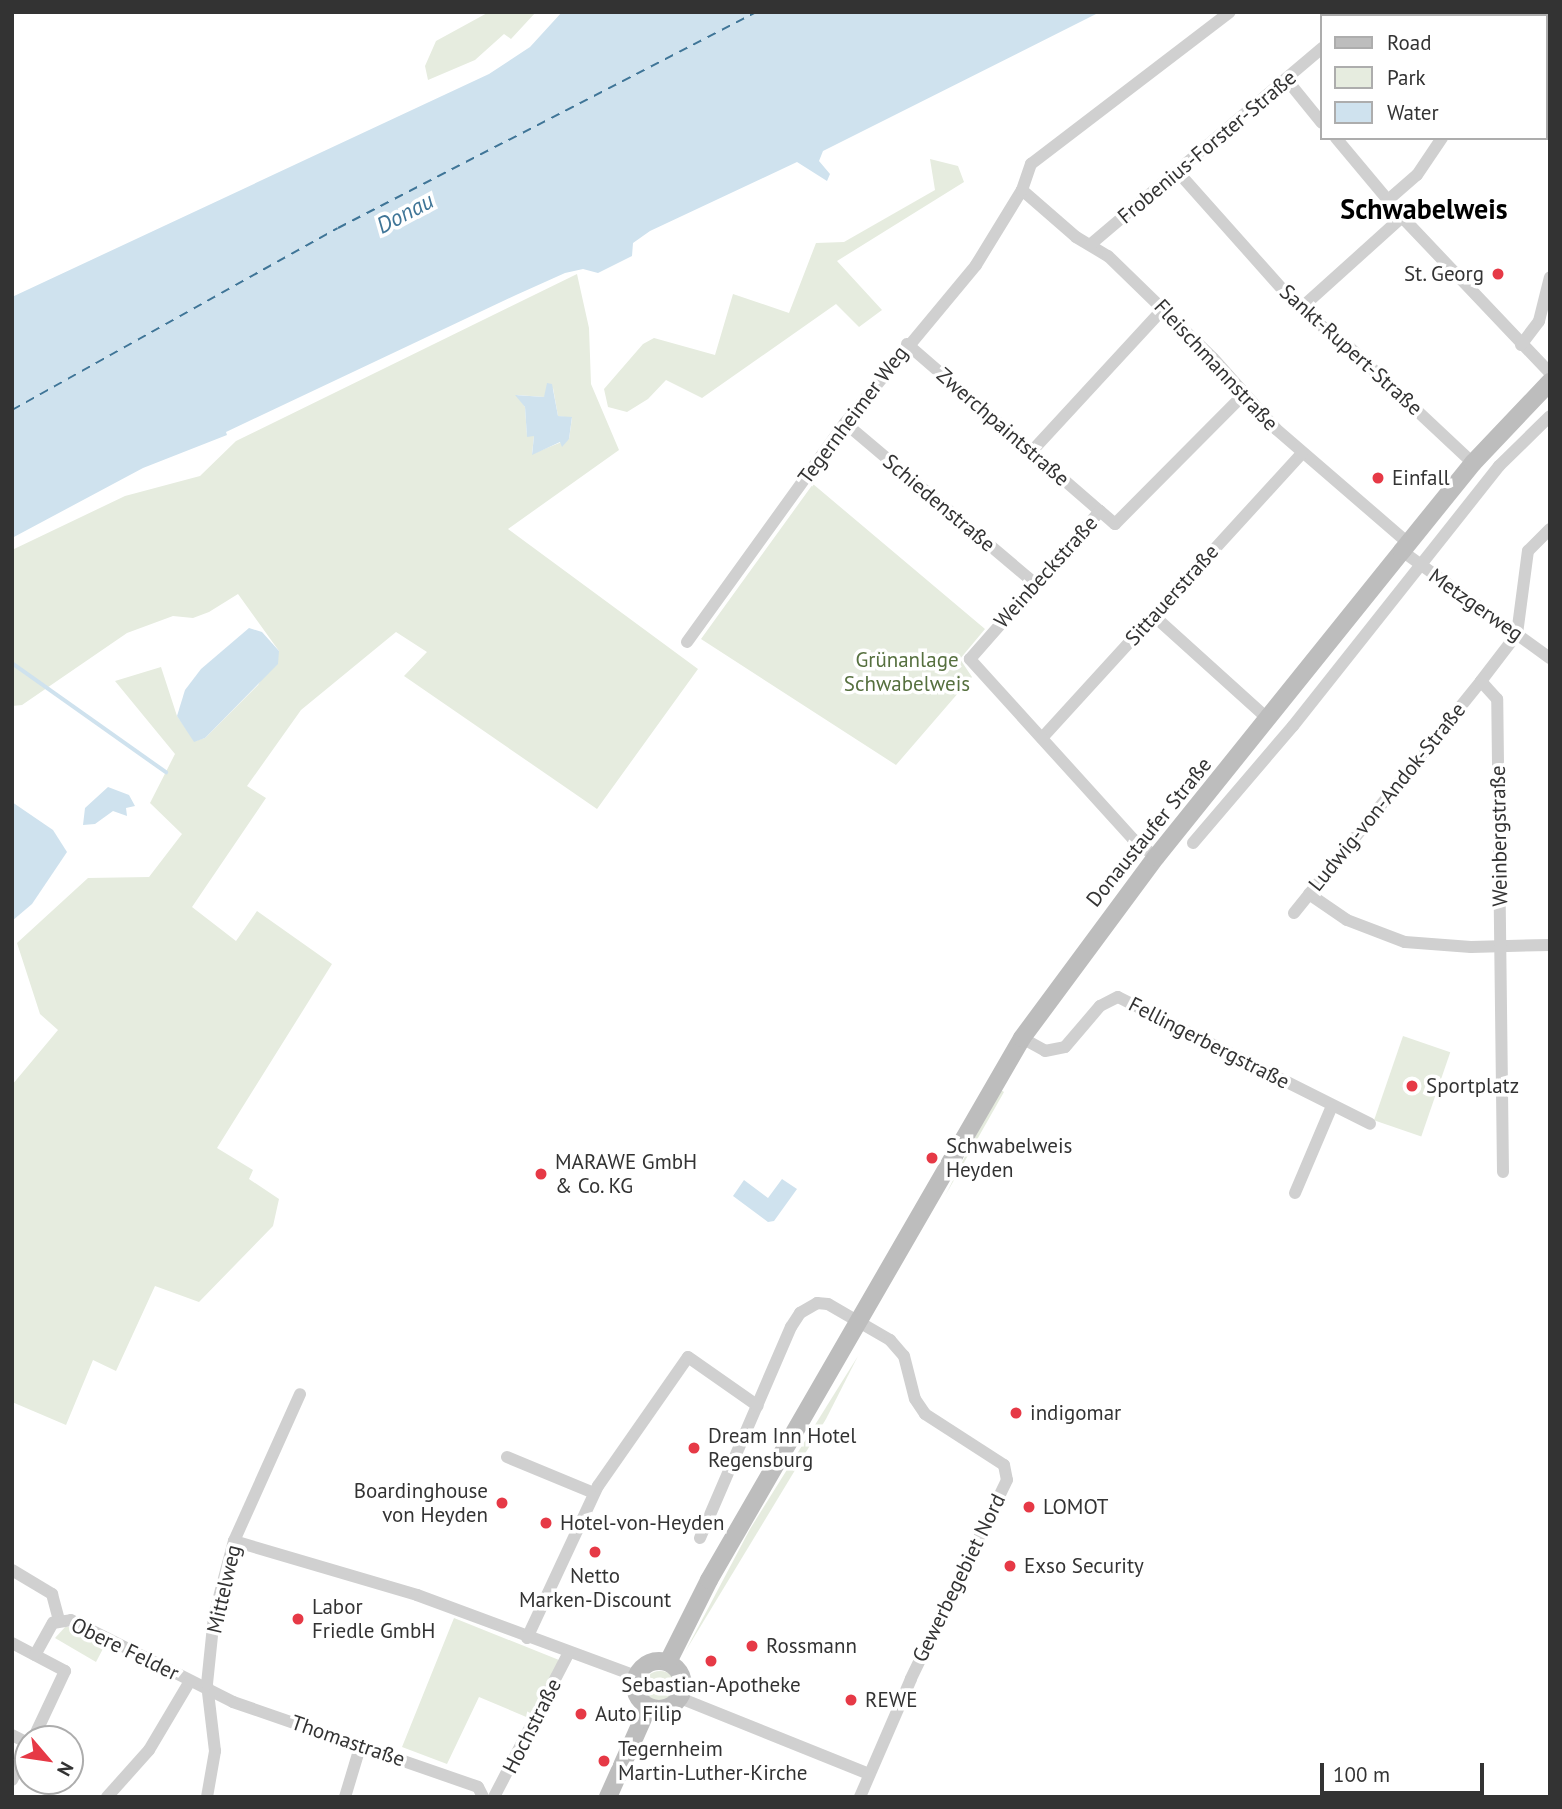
<!DOCTYPE html>
<meta charset="utf-8">
<style>
body{margin:0}
#map{position:relative;width:1562px;height:1809px;overflow:hidden;background:#fff;font-family:"PT Sans",sans-serif}
div>[style]{position:absolute}
[style*='--x']{left:calc(var(--x)*1px);top:calc(var(--y)*1px);width:calc(var(--w)*1px);rotate:calc(var(--a)*1deg)}
.green>*{inset:0;background:#e6ecdf;transform-origin:0 0}
.round{border-radius:50%}
.water>*{inset:0;background:#cfe2ee}
.stream>*{height:3.5px;margin:-1.75px;padding:0 1.75px;transform-origin:1.75px;border-radius:1.75px;background:#cfe2ee}
.ferry>*{height:2px;margin-top:-1px;transform-origin:0;background:repeating-linear-gradient(90deg,#3f7597 0 9px,transparent 0 16px)}
.minor>*{height:12px;margin:-6px;padding:0 6px;transform-origin:6px;border-radius:6px;background:#d0d0d0}
.secondary>*{height:18px;margin:-9px;padding:0 9px;transform-origin:9px;border-radius:9px;background:#bdbdbd}
.secondary>.ring{margin:-9px;padding:0;box-sizing:content-box;background:none;border:18px solid #bdbdbd;border-radius:50%}
.dots>*{width:19px;height:19px;translate:-50% -50%;box-sizing:border-box;border:4px solid #fff;border-radius:50%}
span{translate:-50% -50%;white-space:nowrap;text-align:center;line-height:1.15;-webkit-text-stroke:7px #fff;paint-order:stroke}
.street-label{font-size:21px;color:#333}
.poi-label{font-size:21px;color:#333}
.right{translate:-100% -50%;text-align:right}
.left{translate:0 -50%;text-align:left}
.park-label{font-size:21px;color:#56703f}
.water-label{font-size:23px;color:#3f7597;font-style:italic}
.district-label{font-size:28px;color:#000;font-weight:700}
.frame{position:absolute;inset:0;border:14px solid #333;pointer-events:none}
.legend{position:absolute;left:1320px;top:14px;width:228px;height:126px;box-sizing:border-box;background:#fff;border:2px solid #adadad;margin:0;padding:9px 12px;list-style:none;font-size:21px;color:#333}
.legend li{display:flex;align-items:center;gap:14px;height:35px}
.legend b{width:35px;border:2px solid #adadad}
.north{position:absolute;left:14px;top:1725px;width:70px;height:70px;box-sizing:border-box;background:#fff;border:2px solid #adadad;border-radius:50%;rotate:119deg;font-size:19px;font-weight:700;line-height:28px;text-align:center;color:#333}
.north::after{content:'';display:block;margin:auto;width:24px;height:32px;background:#e63946;clip-path:polygon(50% 0,100% 100%,50% 72%,0 100%)}
.scale{position:absolute;left:1320px;top:1763px;width:164px;height:32px;box-sizing:border-box;border:4px solid #333;border-top:0;padding-left:9px;font-size:21px;line-height:24px;white-space:nowrap;color:#333;-webkit-text-stroke:5px #fff;paint-order:stroke}
</style>
<div id="map">
<div class="green">
<div style="clip-path:polygon(489px 12px,536px 12px,511px 39px,504px 34px,475px 60px,428px 80px,425px 66px,436px 41px)"></div>
<div style="clip-path:polygon(930px 159px,958px 166px,964px 182px,837px 261px,882px 310px,859px 327px,836px 304px,702px 398px,666px 380px,648px 399px,627px 412px,608px 407px,604px 389px,643px 344px,654px 338px,715px 355px,733px 294px,789px 313px,816px 243px,844px 242px,935px 190px)"></div>
<div style="clip-path:polygon(evenodd,577px 274px,589px 328px,591px 384px,619px 450px,508px 529px,698px 669px,597px 809px,404px 676px,427px 652px,396px 632px,301px 710px,247px 786px,266px 798px,192px 907px,236px 941px,257px 911px,332px 964px,217px 1148px,253px 1170px,249px 1179px,279px 1199px,273px 1226px,199px 1302px,155px 1286px,116px 1371px,93px 1360px,66px 1425px,12px 1402px,12px 1085px,58px 1030px,40px 1014px,17px 943px,88px 878px,149px 877px,182px 834px,150px 803px,175px 754px,115px 681px,161px 667px,177px 716px,195px 741px,205px 738px,258px 685px,279px 651px,238px 594px,209px 612px,193px 618px,173px 616px,127px 633px,22px 705px,12px 706px,12px 550px,125px 496px,200px 476px,236px 441px,577px 274px,553px 388px,558px 416px,572px 418px,569px 439px,532px 454px,534px 436px,527px 436px,525px 407px,517px 395px,544px 397px,553px 388px)"></div>
<div style="clip-path:polygon(813px 484px,985px 629px,960px 659px,972px 677px,896px 765px,701px 639px)"></div>
<div style="left:1403px;top:1036px;width:50px;height:89px;rotate:19deg"></div>
<div style="clip-path:polygon(1001px 1090px,1004px 1092px,945px 1196px,981px 1125px)"></div>
<div style="clip-path:polygon(858px 1356px,826px 1419px,685px 1652px,750px 1529px)"></div>
<div style="clip-path:polygon(454px 1618px,559px 1660px,531px 1719px,479px 1697px,447px 1764px,402px 1747px)"></div>
<div style="clip-path:polygon(66px 1626px,106px 1643px,96px 1662px,55px 1638px)"></div>
<div class="round" style="left:643px;top:1671px;width:34px;height:34px"></div>
</div>
<div class="water">
<div style="clip-path:polygon(562px 12px,1100px 12px,823px 151px,819px 161px,830px 174px,827px 181px,797px 162px,650px 231px,633px 243px,632px 256px,598px 273px,583px 269px,565px 273px,516px 295px,226px 432px,227px 435px,143px 468px,12px 538px,12px 297px,489px 74px,530px 47px)"></div>
<div style="clip-path:polygon(547px 383px,552px 384px,558px 416px,572px 417px,569px 439px,562px 447px,560px 442px,532px 455px,534px 436px,527px 437px,525px 407px,515px 395px,544px 397px)"></div>
<div style="clip-path:polygon(249px 628px,262px 632px,279px 651px,278px 664px,205px 738px,194px 742px,177px 716px,185px 690px,201px 669px)"></div>
<div style="clip-path:polygon(108px 787px,129px 795px,135px 806px,126px 808px,127px 816px,113px 811px,95px 824px,83px 825px,85px 808px)"></div>
<div style="clip-path:polygon(12px 802px,53px 830px,67px 852px,32px 904px,12px 921px)"></div>
<div style="clip-path:polygon(782px 1179px,797px 1189px,774px 1221px,768px 1222px,733px 1196px,744px 1180px,768px 1198px)"></div>
</div>
<div class="stream">
<div style="--x:12;--y:663;--w:189;--a:35.3"></div>
</div>
<div class="ferry">
<div style="--x:12;--y:410;--w:373;--a:-29.2"></div>
<div style="--x:338;--y:228;--w:471;--a:-27.3"></div>
</div>
<div class="minor">
<div style="--x:1358;--y:16;--w:6;--a:-45"></div>
<div style="--x:1519;--y:16;--w:4;--a:-63"></div>
<div style="--x:1287;--y:80;--w:55;--a:50.9"></div>
<div style="--x:1336;--y:138;--w:103;--a:50.1"></div>
<div style="--x:1402;--y:217;--w:215;--a:46.5"></div>
<div style="--x:1177;--y:171;--w:185;--a:48.3"></div>
<div style="--x:1300;--y:309;--w:63;--a:38"></div>
<div style="--x:1350;--y:348;--w:168;--a:43.1"></div>
<div style="--x:1022;--y:190;--w:72;--a:41"></div>
<div style="--x:1076;--y:237;--w:37;--a:31"></div>
<div style="--x:1108;--y:256;--w:146;--a:44.2"></div>
<div style="--x:1213;--y:358;--w:95;--a:48.4"></div>
<div style="--x:1276;--y:429;--w:174;--a:40.8"></div>
<div style="--x:1388;--y:200;--w:38;--a:-41"></div>
<div style="--x:1417;--y:175;--w:45;--a:-56"></div>
<div style="--x:1091;--y:244;--w:303;--a:-40.3"></div>
<div style="--x:1300;--y:309;--w:137;--a:-42"></div>
<div style="--x:907;--y:344;--w:255;--a:40.9"></div>
<div style="--x:1521;--y:345;--w:30;--a:-53"></div>
<div style="--x:1539;--y:321;--w:45;--a:-76"></div>
<div style="--x:845;--y:423;--w:246;--a:40.2"></div>
<div style="--x:1032;--y:451;--w:195;--a:-47.3"></div>
<div style="--x:1402;--y:551;--w:183;--a:35.9"></div>
<div style="--x:1154;--y:616;--w:155;--a:42.1"></div>
<div style="--x:687;--y:642;--w:270;--a:-54.2"></div>
<div style="--x:845;--y:423;--w:205;--a:-50.3"></div>
<div style="--x:976;--y:265;--w:88;--a:-58.5"></div>
<div style="--x:1022;--y:190;--w:28;--a:-71"></div>
<div style="--x:1031;--y:164;--w:250;--a:-37.4"></div>
<div style="--x:1042;--y:738;--w:386;--a:-47.6"></div>
<div style="--x:1193;--y:843;--w:154;--a:-49.5"></div>
<div style="--x:1293;--y:726;--w:332;--a:-51.6"></div>
<div style="--x:1499;--y:466;--w:71;--a:-44.4"></div>
<div style="--x:1156;--y:857;--w:29;--a:-142"></div>
<div style="--x:1133;--y:839;--w:243;--a:-132.2"></div>
<div style="--x:970;--y:659;--w:197;--a:-48.7"></div>
<div style="--x:1100;--y:511;--w:20;--a:41"></div>
<div style="--x:1115;--y:524;--w:183;--a:-45.2"></div>
<div style="--x:1309;--y:894;--w:46;--a:34.4"></div>
<div style="--x:1347;--y:920;--w:62;--a:20.8"></div>
<div style="--x:1405;--y:942;--w:66;--a:4.3"></div>
<div style="--x:1471;--y:947;--w:79;--a:-1.5"></div>
<div style="--x:1294;--y:913;--w:298;--a:-51.1"></div>
<div style="--x:1022;--y:1038;--w:26;--a:29"></div>
<div style="--x:1045;--y:1051;--w:20;--a:-11"></div>
<div style="--x:1065;--y:1047;--w:54;--a:-49.5"></div>
<div style="--x:1100;--y:1006;--w:20;--a:-27"></div>
<div style="--x:1118;--y:997;--w:282;--a:26.7"></div>
<div style="--x:1503;--y:1172;--w:473;--a:-90.7"></div>
<div style="--x:1497;--y:699;--w:24;--a:-132"></div>
<div style="--x:1481;--y:681;--w:59;--a:-52.5"></div>
<div style="--x:1517;--y:634;--w:84;--a:-82.5"></div>
<div style="--x:1528;--y:551;--w:31;--a:-45"></div>
<div style="--x:1295;--y:1193;--w:95;--a:-67"></div>
<div style="--x:507;--y:1457;--w:94;--a:22.5"></div>
<div style="--x:700;--y:1538;--w:230;--a:-66.7"></div>
<div style="--x:791;--y:1327;--w:17;--a:-57"></div>
<div style="--x:800;--y:1313;--w:20;--a:-30"></div>
<div style="--x:817;--y:1303;--w:11;--a:5"></div>
<div style="--x:828;--y:1304;--w:72;--a:30.1"></div>
<div style="--x:890;--y:1340;--w:21;--a:49"></div>
<div style="--x:904;--y:1356;--w:44;--a:75.7"></div>
<div style="--x:915;--y:1399;--w:18;--a:56"></div>
<div style="--x:925;--y:1414;--w:94;--a:32.8"></div>
<div style="--x:1004;--y:1465;--w:15;--a:79"></div>
<div style="--x:1007;--y:1480;--w:221;--a:115.8"></div>
<div style="--x:911;--y:1679;--w:129;--a:113.4"></div>
<div style="--x:234;--y:1541;--w:191;--a:16.4"></div>
<div style="--x:417;--y:1595;--w:233;--a:20.3"></div>
<div style="--x:12;--y:1570;--w:47;--a:31"></div>
<div style="--x:52;--y:1594;--w:27;--a:75"></div>
<div style="--x:527;--y:1638;--w:168;--a:-65"></div>
<div style="--x:598;--y:1486;--w:157;--a:-55.1"></div>
<div style="--x:688;--y:1357;--w:85;--a:35"></div>
<div style="--x:12;--y:1643;--w:60;--a:27.8"></div>
<div style="--x:65;--y:1671;--w:75;--a:115.2"></div>
<div style="--x:35;--y:1655;--w:37;--a:-61"></div>
<div style="--x:53;--y:1623;--w:18;--a:-9"></div>
<div style="--x:71;--y:1620;--w:182;--a:26.8"></div>
<div style="--x:233;--y:1702;--w:259;--a:19.1"></div>
<div style="--x:478;--y:1787;--w:11;--a:63"></div>
<div style="--x:680;--y:1698;--w:204;--a:21.9"></div>
<div style="--x:12;--y:1735;--w:18;--a:27"></div>
<div style="--x:12;--y:1780;--w:36;--a:-63"></div>
<div style="--x:107;--y:1797;--w:63;--a:-48.2"></div>
<div style="--x:149;--y:1750;--w:80;--a:-59.3"></div>
<div style="--x:207;--y:1797;--w:47;--a:-80.1"></div>
<div style="--x:215;--y:1751;--w:67;--a:-96.8"></div>
<div style="--x:207;--y:1684;--w:68;--a:-84.1"></div>
<div style="--x:214;--y:1616;--w:78;--a:-75.1"></div>
<div style="--x:234;--y:1541;--w:161;--a:-65.8"></div>
<div style="--x:345;--y:1797;--w:55;--a:-73.2"></div>
<div style="--x:494;--y:1797;--w:161;--a:-62.6"></div>
</div>
<div class="secondary">
<div class="ring" style="left:635px;top:1661px;width:30px;height:30px"></div>
<div style="--x:668;--y:1662;--w:92;--a:-63.4"></div>
<div style="--x:709;--y:1580;--w:626;--a:-59.99"></div>
<div style="--x:1022;--y:1038;--w:225;--a:-53.5"></div>
<div style="--x:1156;--y:857;--w:393;--a:-51.2"></div>
<div style="--x:1402;--y:551;--w:113;--a:-51.1"></div>
<div style="--x:1473;--y:463;--w:112;--a:-46.5"></div>
<div style="--x:608;--y:1797;--w:98;--a:-66"></div>
</div>
<div class="dots">
<div style="left:1498px;top:274px;background:#e63946"></div>
<div style="left:1378px;top:478px;background:#e63946"></div>
<div style="left:1412px;top:1086px;background:#e63946"></div>
<div style="left:932px;top:1158px;background:#e63946"></div>
<div style="left:541px;top:1174px;background:#e63946"></div>
<div style="left:1016px;top:1413px;background:#e63946"></div>
<div style="left:694px;top:1448px;background:#e63946"></div>
<div style="left:502px;top:1503px;background:#e63946"></div>
<div style="left:1029px;top:1507px;background:#e63946"></div>
<div style="left:546px;top:1523px;background:#e63946"></div>
<div style="left:595px;top:1552px;background:#e63946"></div>
<div style="left:1010px;top:1566px;background:#e63946"></div>
<div style="left:298px;top:1619px;background:#e63946"></div>
<div style="left:752px;top:1646px;background:#e63946"></div>
<div style="left:711px;top:1661px;background:#e63946"></div>
<div style="left:851px;top:1700px;background:#e63946"></div>
<div style="left:581px;top:1714px;background:#e63946"></div>
<div style="left:604px;top:1761px;background:#e63946"></div>
</div>
<div class="street-label">
<span style="left:1207px;top:147px;rotate:-40deg">Frobenius-Forster-Straße</span>
<span style="left:1351px;top:350px;rotate:42deg">Sankt-Rupert-Straße</span>
<span style="left:1216px;top:365px;rotate:47deg">Fleischmannstraße</span>
<span style="left:853px;top:415px;rotate:-53deg">Tegernheimer Weg</span>
<span style="left:1003px;top:427px;rotate:41deg">Zwerchpaintstraße</span>
<span style="left:939px;top:503px;rotate:40deg">Schiedenstraße</span>
<span style="left:1046px;top:572px;rotate:-48deg">Weinbeckstraße</span>
<span style="left:1172px;top:595px;rotate:-48deg">Sittauerstraße</span>
<span style="left:1476px;top:605px;rotate:35deg">Metzgerweg</span>
<span style="left:1387px;top:797px;rotate:-51deg">Ludwig-von-Andok-Straße</span>
<span style="left:1149px;top:832px;rotate:-51deg">Donaustaufer Straße</span>
<span style="left:1499px;top:836px;rotate:-91deg">Weinbergstraße</span>
<span style="left:1209px;top:1043px;rotate:27deg">Fellingerbergstraße</span>
<span style="left:959px;top:1578px;rotate:-64deg">Gewerbegebiet Nord</span>
<span style="left:224px;top:1589px;rotate:-77deg">Mittelweg</span>
<span style="left:125px;top:1649px;rotate:26deg">Obere Felder</span>
<span style="left:532px;top:1726px;rotate:-63deg">Hochstraße</span>
<span style="left:348px;top:1741px;rotate:19deg">Thomastraße</span>
</div>
<div class="poi-label">
<span class="right" style="left:1484px;top:274px">St. Georg</span>
<span class="left" style="left:1392px;top:478px">Einfall</span>
<span class="left" style="left:1426px;top:1086px">Sportplatz</span>
<span class="left" style="left:946px;top:1158px">Schwabelweis<br>Heyden</span>
<span class="left" style="left:555px;top:1174px">MARAWE GmbH<br>&amp; Co. KG</span>
<span class="left" style="left:1030px;top:1413px">indigomar</span>
<span class="left" style="left:708px;top:1448px">Dream Inn Hotel<br>Regensburg</span>
<span class="right" style="left:488px;top:1503px">Boardinghouse<br>von Heyden</span>
<span class="left" style="left:1043px;top:1507px">LOMOT</span>
<span class="left" style="left:560px;top:1523px">Hotel-von-Heyden</span>
<span class="left" style="left:1024px;top:1566px">Exso Security</span>
<span style="left:595px;top:1588px">Netto<br>Marken-Discount</span>
<span class="left" style="left:312px;top:1619px">Labor<br>Friedle GmbH</span>
<span class="left" style="left:766px;top:1646px">Rossmann</span>
<span style="left:711px;top:1685px">Sebastian-Apotheke</span>
<span class="left" style="left:865px;top:1700px">REWE</span>
<span class="left" style="left:595px;top:1714px">Auto Filip</span>
<span class="left" style="left:618px;top:1761px">Tegernheim<br>Martin-Luther-Kirche</span>
</div>
<div class="park-label">
<span style="left:907px;top:672px">Grünanlage<br>Schwabelweis</span>
</div>
<div class="water-label">
<span style="left:405px;top:213px;rotate:-28deg">Donau</span>
</div>
<div class="district-label">
<span style="left:1424px;top:209px">Schwabelweis</span>
</div>
<div class="frame"></div>
<ul class="legend">
<li><b style="height:9px;background:#bdbdbd"></b>Road</li>
<li><b style="height:19px;background:#e6ecdf"></b>Park</li>
<li><b style="height:19px;background:#cfe2ee"></b>Water</li>
</ul>
<div class="north">N</div>
<div class="scale">100 m</div>
</div>
